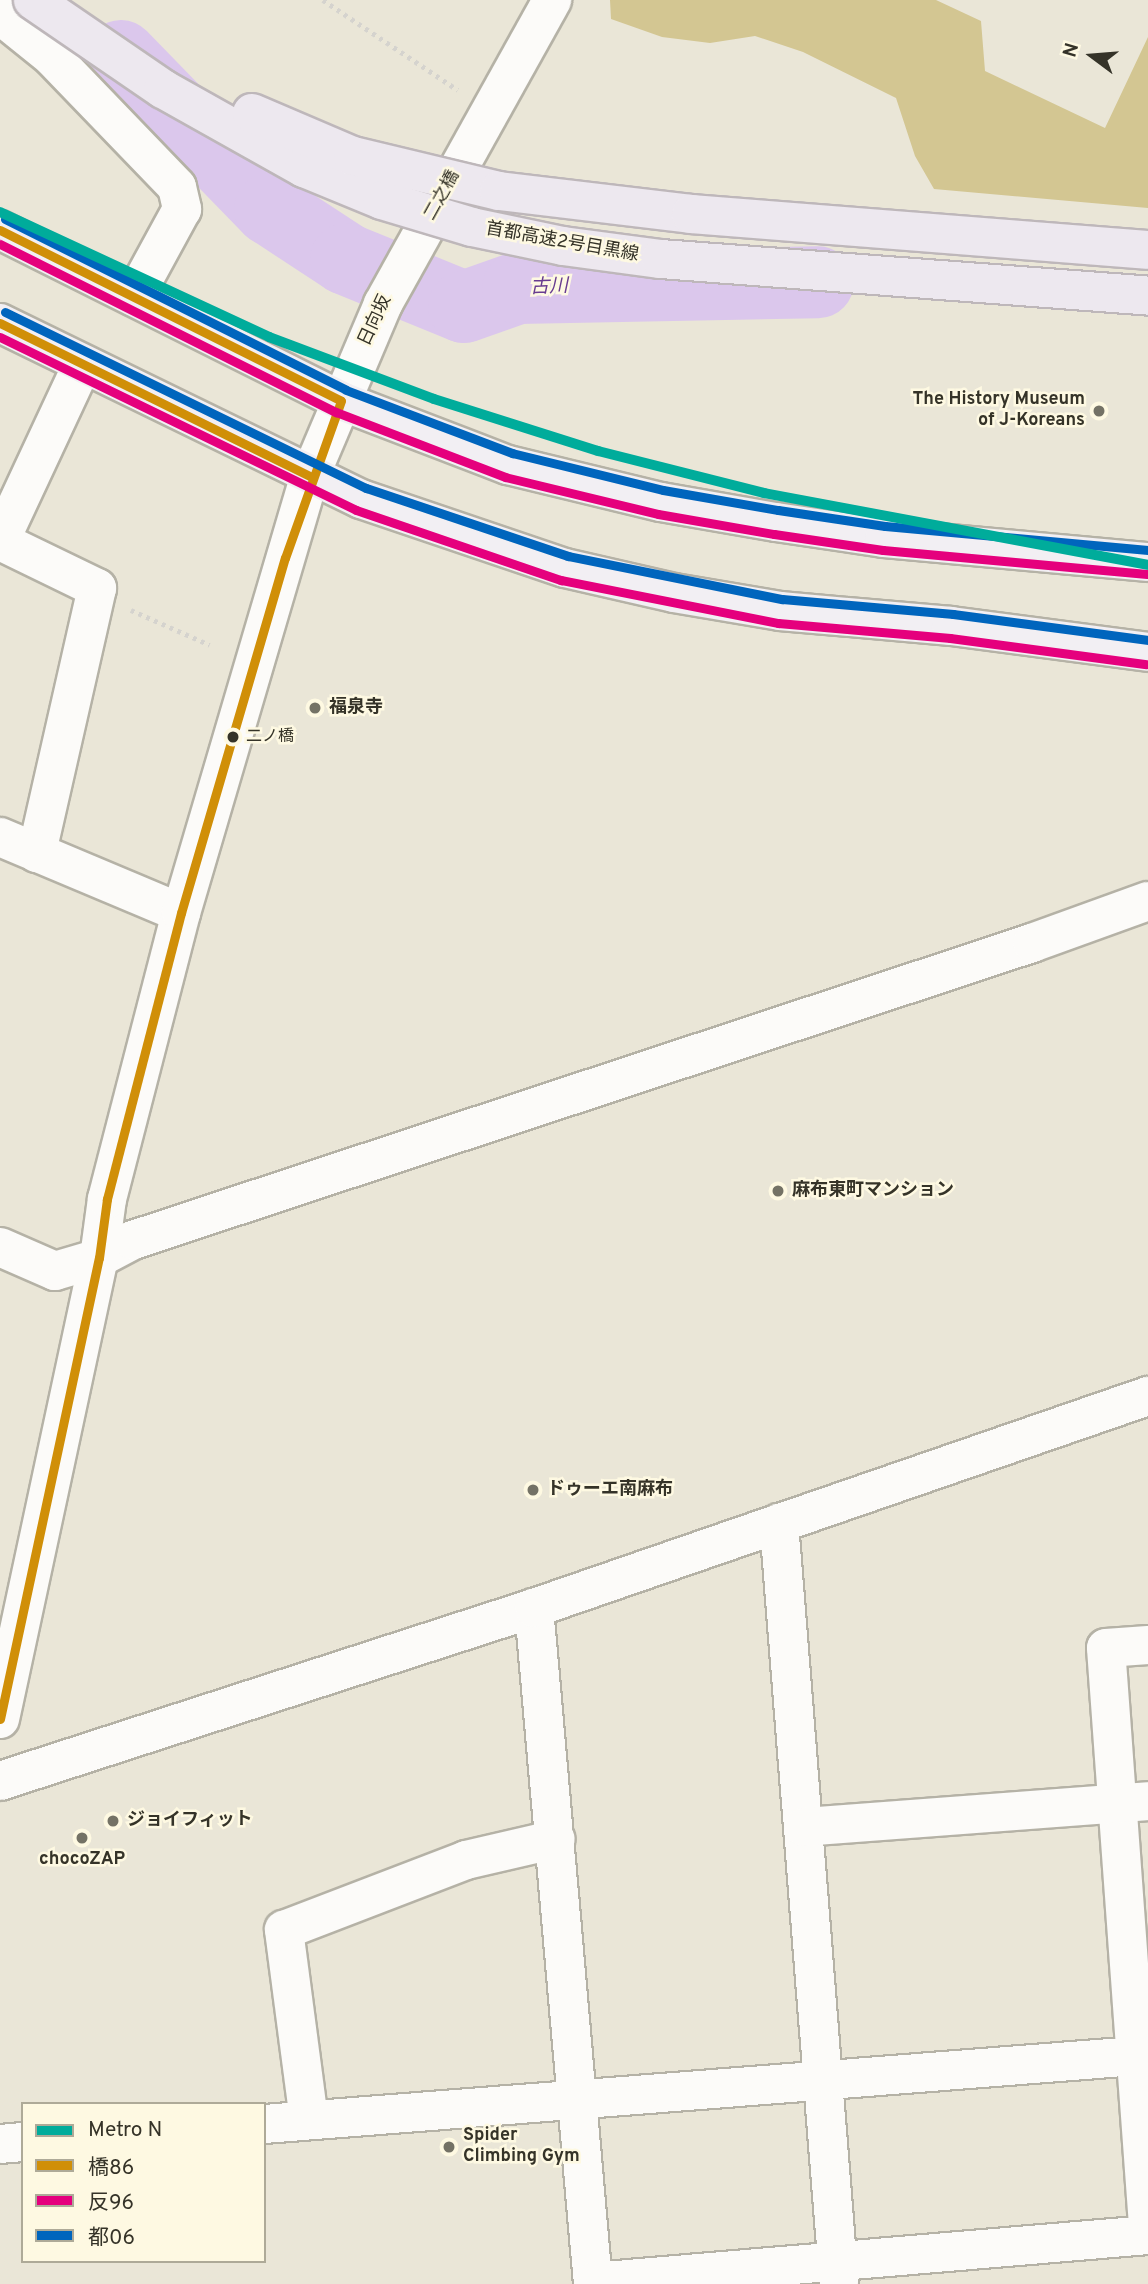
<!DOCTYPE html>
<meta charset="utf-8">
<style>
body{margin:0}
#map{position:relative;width:1148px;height:2284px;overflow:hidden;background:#eae6d7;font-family:Overpass,"Noto Sans JP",sans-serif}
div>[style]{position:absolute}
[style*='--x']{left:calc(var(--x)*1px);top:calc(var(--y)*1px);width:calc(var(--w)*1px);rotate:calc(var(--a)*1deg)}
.forest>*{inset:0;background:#d3c692}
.river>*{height:72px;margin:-36px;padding:0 36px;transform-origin:36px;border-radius:36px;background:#dbc7ec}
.path>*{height:4.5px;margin-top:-2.25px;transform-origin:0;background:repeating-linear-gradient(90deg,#d5d3ce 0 3.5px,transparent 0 8.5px)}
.roads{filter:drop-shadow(2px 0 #b5b2a6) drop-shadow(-2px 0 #b5b2a6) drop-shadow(0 2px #b5b2a6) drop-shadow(0 -2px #b5b2a6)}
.minor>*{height:38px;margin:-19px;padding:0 19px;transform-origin:19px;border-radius:19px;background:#fcfbf9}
.major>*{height:38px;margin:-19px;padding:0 19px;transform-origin:19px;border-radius:19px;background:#f2eff3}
.bridges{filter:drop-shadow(2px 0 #beb7ba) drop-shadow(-2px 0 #beb7ba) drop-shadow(0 2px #beb7ba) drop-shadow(0 -2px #beb7ba)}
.highway-bridge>*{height:38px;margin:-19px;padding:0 19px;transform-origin:19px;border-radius:19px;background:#ede8ef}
.bus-1>*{height:9px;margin:-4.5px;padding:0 4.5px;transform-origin:4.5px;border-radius:4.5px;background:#d08f08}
.bus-2>*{height:9px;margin:-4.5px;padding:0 4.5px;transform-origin:4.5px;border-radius:4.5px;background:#e5007d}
.bus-3>*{height:9px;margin:-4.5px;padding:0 4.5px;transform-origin:4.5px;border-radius:4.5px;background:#0065bd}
.metro-1>*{height:10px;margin:-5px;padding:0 5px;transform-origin:5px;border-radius:5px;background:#00ac9b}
.dots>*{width:19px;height:19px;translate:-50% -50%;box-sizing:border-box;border:4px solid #fef9e2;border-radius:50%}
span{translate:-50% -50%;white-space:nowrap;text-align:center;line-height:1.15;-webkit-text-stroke:5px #fef9e2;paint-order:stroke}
.bus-label{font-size:16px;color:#353328}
.left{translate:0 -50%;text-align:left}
.street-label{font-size:18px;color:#353328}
.poi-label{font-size:18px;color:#353328;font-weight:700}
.right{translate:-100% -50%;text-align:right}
.water-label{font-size:19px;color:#683c90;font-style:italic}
.legend{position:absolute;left:21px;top:2102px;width:245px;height:161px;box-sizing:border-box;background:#fef9e2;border:2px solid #aeaa98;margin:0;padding:9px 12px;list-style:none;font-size:21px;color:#353328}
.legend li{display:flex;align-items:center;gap:14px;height:35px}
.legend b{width:35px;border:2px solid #aeaa98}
.north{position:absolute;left:1057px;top:21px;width:70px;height:70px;-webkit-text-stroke:5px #fef9e2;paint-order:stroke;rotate:286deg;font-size:19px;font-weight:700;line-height:28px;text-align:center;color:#353328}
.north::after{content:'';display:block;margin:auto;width:24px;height:32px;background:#353328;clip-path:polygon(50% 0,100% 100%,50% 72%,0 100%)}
</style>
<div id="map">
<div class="forest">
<div style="clip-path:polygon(610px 0,936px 0,981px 21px,985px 71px,1105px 128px,1148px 37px,1148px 208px,934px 189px,915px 156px,896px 98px,803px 52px,755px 36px,710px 43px,662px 37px,611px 19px)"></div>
</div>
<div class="river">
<div style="--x:121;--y:56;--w:214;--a:45.8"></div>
<div style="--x:270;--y:209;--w:91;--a:33.3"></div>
<div style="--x:346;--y:259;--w:127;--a:22.1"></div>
<div style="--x:464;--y:307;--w:57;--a:-19.4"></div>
<div style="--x:518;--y:288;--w:300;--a:-1.1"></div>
</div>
<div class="path">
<div style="--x:323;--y:0;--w:162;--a:33.7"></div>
<div style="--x:131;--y:610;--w:86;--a:23.9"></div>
</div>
<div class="roads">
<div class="minor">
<div style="--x:0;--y:15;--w:67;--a:38.9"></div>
<div style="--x:52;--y:57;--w:180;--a:46.1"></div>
<div style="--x:177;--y:187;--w:23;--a:77"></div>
<div style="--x:182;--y:209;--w:100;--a:118.6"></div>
<div style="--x:0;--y:541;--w:108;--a:25.9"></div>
<div style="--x:97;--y:588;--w:272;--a:102.8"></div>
<div style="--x:0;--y:541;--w:194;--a:-65"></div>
<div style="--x:0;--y:837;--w:196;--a:22.8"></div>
<div style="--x:0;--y:1247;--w:60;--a:23.6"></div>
<div style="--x:55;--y:1271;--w:46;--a:-16.5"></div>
<div style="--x:99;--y:1258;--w:38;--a:-28"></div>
<div style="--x:133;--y:1240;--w:947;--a:-18.28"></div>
<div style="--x:1032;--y:943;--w:123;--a:-19.9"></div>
<div style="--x:779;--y:1523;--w:763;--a:85.49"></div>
<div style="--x:534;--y:1608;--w:679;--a:85.01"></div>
<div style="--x:1148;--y:1645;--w:42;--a:175.9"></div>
<div style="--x:1106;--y:1648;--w:580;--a:85.84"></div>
<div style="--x:0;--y:1719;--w:472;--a:-77.9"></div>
<div style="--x:99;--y:1258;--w:60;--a:-82.3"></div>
<div style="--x:107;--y:1199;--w:295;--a:-75.5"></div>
<div style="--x:181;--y:913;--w:456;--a:-73.6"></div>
<div style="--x:310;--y:476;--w:187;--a:-67"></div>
<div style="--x:383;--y:304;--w:348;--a:-60.9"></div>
<div style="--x:0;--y:1781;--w:561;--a:-17.95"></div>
<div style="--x:534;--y:1608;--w:650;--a:-19.05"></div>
<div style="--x:804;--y:1827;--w:345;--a:-4.3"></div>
<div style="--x:309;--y:2120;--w:192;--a:-97.5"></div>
<div style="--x:284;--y:1930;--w:195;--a:-21"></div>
<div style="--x:466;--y:1860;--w:92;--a:-13.1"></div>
<div style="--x:264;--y:2124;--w:887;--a:-4.46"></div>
<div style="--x:0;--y:2144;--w:23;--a:-5"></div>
<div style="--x:593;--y:2282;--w:557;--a:-4.84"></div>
</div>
<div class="major">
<div style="--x:0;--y:230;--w:381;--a:26.6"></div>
<div style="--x:341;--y:401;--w:179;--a:21"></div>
<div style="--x:508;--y:465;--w:157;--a:13.6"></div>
<div style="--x:661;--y:502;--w:117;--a:9.9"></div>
<div style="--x:776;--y:522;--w:109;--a:8.4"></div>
<div style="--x:884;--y:538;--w:265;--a:5.2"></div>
<div style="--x:0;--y:323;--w:402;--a:26"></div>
<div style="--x:361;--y:499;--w:215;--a:18.7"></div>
<div style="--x:565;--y:568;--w:112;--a:12.9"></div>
<div style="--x:674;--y:593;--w:108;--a:9.6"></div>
<div style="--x:780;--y:611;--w:172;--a:5"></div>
<div style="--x:951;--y:626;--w:199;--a:7.5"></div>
</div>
</div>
<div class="bridges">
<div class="highway-bridge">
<div style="--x:33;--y:0;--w:158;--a:34.4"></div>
<div style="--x:163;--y:89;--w:162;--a:29.3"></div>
<div style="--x:304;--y:168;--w:84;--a:22.3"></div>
<div style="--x:382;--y:200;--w:94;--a:16.7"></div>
<div style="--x:472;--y:227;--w:93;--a:11.8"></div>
<div style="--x:563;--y:246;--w:99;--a:7.6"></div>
<div style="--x:661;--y:259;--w:488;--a:4.3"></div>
<div style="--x:252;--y:113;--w:110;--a:23.1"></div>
<div style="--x:353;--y:156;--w:150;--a:13.5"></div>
<div style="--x:499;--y:191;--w:193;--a:6.8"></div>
<div style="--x:691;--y:214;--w:458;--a:4.5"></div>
</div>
</div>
<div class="bus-1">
<div style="--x:0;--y:230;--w:381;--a:26.6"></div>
<div style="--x:0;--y:323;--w:346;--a:26.3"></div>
<div style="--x:0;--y:1719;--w:472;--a:-77.9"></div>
<div style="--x:99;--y:1258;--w:60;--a:-82.3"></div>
<div style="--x:107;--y:1199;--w:295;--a:-75.5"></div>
<div style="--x:181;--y:913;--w:370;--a:-73.7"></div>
<div style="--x:285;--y:558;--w:167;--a:-70.4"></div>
</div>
<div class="bus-2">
<div style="--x:0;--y:244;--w:376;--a:26.6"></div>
<div style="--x:336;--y:412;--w:181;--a:21"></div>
<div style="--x:505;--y:477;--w:157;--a:13.6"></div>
<div style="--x:658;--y:514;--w:118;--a:9.8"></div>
<div style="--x:774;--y:534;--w:110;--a:8.4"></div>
<div style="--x:883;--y:550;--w:265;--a:5.2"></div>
<div style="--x:0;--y:337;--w:396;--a:25.9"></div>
<div style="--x:356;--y:510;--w:217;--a:18.9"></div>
<div style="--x:561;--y:580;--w:221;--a:11.2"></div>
<div style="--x:778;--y:623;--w:173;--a:5"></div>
<div style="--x:950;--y:638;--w:198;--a:7.6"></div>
</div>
<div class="bus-3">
<div style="--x:5;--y:219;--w:381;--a:26.6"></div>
<div style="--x:346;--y:390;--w:178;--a:20.8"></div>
<div style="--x:512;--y:453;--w:155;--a:13.8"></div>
<div style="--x:663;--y:490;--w:117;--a:9.9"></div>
<div style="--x:778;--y:510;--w:108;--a:8.5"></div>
<div style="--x:885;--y:526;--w:264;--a:5.2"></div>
<div style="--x:5;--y:312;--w:402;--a:26"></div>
<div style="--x:366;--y:488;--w:213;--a:18.6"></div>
<div style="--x:568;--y:556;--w:218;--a:11.4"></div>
<div style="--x:782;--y:599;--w:172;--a:5"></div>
<div style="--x:953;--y:614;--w:197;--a:7.6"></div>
</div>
<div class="metro-1">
<div style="--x:0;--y:212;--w:297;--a:24.9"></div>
<div style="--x:269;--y:337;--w:176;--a:20.6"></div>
<div style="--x:434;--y:399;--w:172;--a:17.6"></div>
<div style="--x:598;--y:451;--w:171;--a:14.2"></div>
<div style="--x:764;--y:493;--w:391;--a:10.6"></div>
</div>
<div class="dots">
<div style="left:1099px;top:411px;background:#747265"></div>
<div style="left:315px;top:708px;background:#747265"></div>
<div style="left:233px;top:737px;background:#353328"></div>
<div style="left:778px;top:1191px;background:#747265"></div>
<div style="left:533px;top:1490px;background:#747265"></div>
<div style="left:113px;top:1821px;background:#747265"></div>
<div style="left:82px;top:1838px;background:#747265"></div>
<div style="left:449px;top:2147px;background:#747265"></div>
</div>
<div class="bus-label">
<span class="left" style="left:246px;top:737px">二ノ橋</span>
</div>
<div class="street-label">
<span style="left:443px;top:196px;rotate:-61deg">二之橋</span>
<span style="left:562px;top:243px;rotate:10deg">首都高速2号目黒線</span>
<span style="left:376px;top:321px;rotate:-65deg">日向坂</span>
</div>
<div class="poi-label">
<span class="right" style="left:1085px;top:411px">The History Museum<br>of J-Koreans</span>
<span class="left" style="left:329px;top:708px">福泉寺</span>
<span class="left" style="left:792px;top:1191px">麻布東町マンション</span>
<span class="left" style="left:547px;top:1490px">ドゥーエ南麻布</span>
<span class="left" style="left:127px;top:1821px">ジョイフィット</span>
<span style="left:82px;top:1860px">chocoZAP</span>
<span class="left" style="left:463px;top:2147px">Spider<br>Climbing Gym</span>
</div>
<div class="water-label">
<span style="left:549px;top:288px;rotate:-2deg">古川</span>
</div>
<ul class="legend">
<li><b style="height:9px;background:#00ac9b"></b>Metro N</li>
<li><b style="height:9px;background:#d08f08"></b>橋86</li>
<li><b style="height:9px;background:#e5007d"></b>反96</li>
<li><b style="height:9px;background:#0065bd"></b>都06</li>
</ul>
<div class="north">N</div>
</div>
